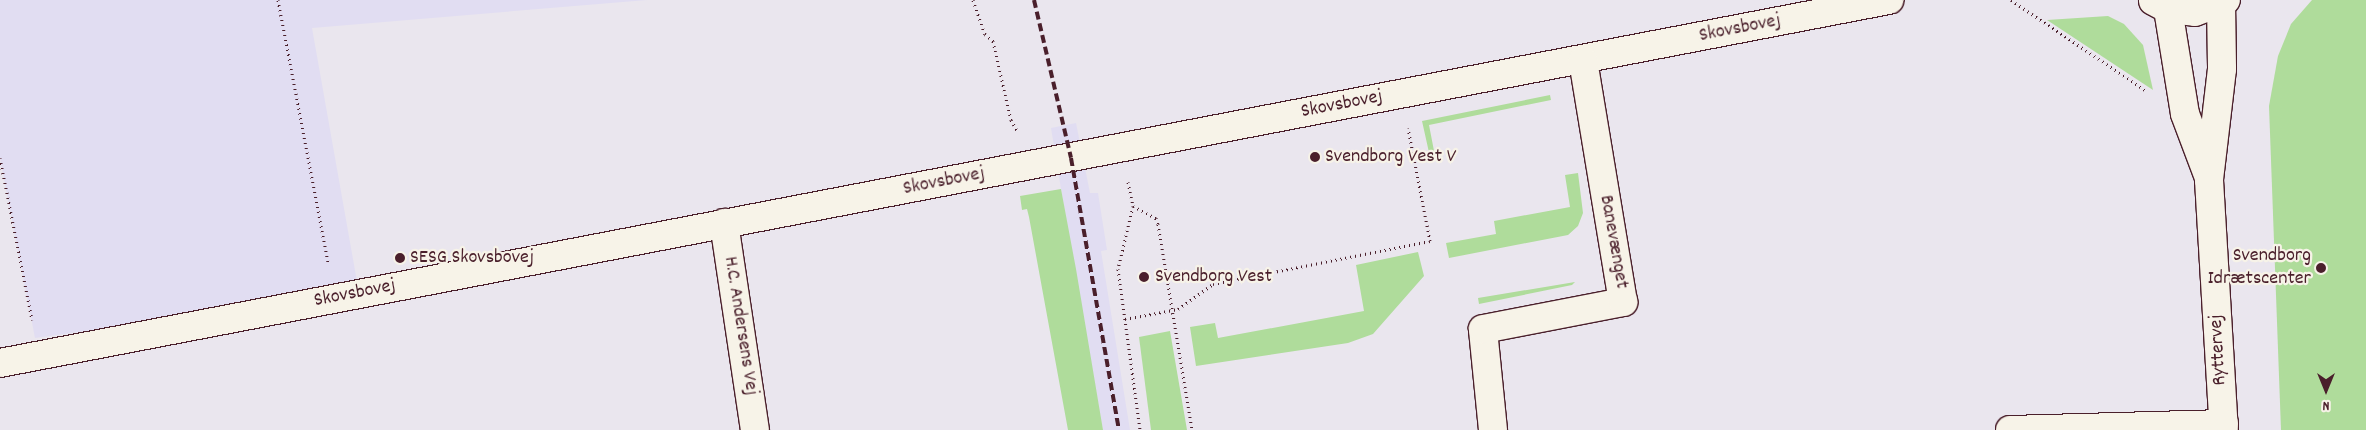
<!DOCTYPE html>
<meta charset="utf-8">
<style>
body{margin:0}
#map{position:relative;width:2366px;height:430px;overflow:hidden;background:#eae6ee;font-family:Dekko,sans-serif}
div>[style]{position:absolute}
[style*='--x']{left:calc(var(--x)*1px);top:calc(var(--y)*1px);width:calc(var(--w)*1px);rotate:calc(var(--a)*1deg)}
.built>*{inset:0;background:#e1ddf2}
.green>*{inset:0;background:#afdc9b}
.path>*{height:3px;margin-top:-1.5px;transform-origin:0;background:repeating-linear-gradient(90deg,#4a1f2b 0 1px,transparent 0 5px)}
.roads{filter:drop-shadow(1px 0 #4a1f2b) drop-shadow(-1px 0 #4a1f2b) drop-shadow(0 1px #4a1f2b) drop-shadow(0 -1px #4a1f2b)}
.minor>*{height:28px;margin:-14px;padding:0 14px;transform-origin:14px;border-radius:14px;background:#f7f3e8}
.rail>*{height:4px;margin-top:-2px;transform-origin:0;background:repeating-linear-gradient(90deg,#4a1f2b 0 8px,transparent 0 12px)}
.dots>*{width:14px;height:14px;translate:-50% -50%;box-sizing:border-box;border:2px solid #f7f3e8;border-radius:50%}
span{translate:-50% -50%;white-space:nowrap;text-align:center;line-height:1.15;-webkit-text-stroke:4.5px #f7f3e8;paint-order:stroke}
.street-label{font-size:20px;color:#4a1f2b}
.poi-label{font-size:20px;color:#4a1f2b}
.left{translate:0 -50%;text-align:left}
.right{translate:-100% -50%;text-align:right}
.north{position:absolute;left:2301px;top:365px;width:50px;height:50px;-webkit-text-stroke:4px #f7f3e8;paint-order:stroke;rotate:180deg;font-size:14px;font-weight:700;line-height:20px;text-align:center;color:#4a1f2b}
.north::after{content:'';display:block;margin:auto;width:18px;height:22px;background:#4a1f2b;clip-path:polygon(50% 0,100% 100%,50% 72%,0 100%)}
</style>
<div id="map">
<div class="built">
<div style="clip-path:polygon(0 0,647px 0,312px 28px,359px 293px,35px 338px,0 158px)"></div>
<div style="clip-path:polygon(1076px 123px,1090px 193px,1098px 193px,1107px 250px,1101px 251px,1130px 430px,1103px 430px,1061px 189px,1051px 128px)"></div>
</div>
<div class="green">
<div style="clip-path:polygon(2312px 0,2366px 0,2366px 430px,2281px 430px,2269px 106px,2278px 56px,2291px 24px)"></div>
<div style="clip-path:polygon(2108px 16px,2124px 24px,2143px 45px,2153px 90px,2047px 20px)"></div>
<div style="clip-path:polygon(1550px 95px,1551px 100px,1429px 125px,1435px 156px,1430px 157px,1422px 121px)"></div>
<div style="clip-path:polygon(1578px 173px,1583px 213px,1578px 226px,1568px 235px,1449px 258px,1446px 243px,1496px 234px,1494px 221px,1570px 207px,1565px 175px)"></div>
<div style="clip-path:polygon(1061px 189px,1076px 269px,1103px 430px,1068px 430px,1029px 217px,1027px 209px,1022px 210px,1020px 196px)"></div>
<div style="clip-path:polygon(1418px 252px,1424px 276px,1373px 334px,1348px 343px,1196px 366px,1190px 327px,1215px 323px,1218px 338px,1364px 311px,1356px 265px)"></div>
<div style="clip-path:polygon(1575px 282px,1572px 285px,1479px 304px,1478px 298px)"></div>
<div style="clip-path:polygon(1170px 331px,1187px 430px,1151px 430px,1139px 337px)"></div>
</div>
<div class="path">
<div style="--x:278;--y:0;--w:268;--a:79.2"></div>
<div style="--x:973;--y:0;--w:36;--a:71"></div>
<div style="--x:985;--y:34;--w:11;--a:41"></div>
<div style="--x:993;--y:41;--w:81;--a:77.2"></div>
<div style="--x:1011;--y:120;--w:14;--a:60"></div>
<div style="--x:2011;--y:0;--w:161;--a:33.9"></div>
<div style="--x:0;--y:158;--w:165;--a:78.8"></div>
<div style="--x:1128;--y:182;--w:25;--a:78"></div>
<div style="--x:1133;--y:206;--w:65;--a:103.4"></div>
<div style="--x:1118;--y:269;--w:162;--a:82.2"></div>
<div style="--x:1133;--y:206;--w:26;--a:28"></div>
<div style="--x:1156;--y:218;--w:6;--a:72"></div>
<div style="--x:1158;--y:224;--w:209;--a:80.6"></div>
<div style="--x:1125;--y:319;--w:54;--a:-10.7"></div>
<div style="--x:1178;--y:309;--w:43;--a:-35.5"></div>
<div style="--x:1213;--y:284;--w:221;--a:-11.2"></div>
<div style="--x:1430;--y:241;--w:115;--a:-101"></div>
</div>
<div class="roads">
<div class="minor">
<div style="--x:2153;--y:1;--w:17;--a:28"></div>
<div style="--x:2168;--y:9;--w:27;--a:6"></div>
<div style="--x:2195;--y:12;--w:33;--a:-21"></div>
<div style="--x:2221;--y:3;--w:66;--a:89.1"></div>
<div style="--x:2222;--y:69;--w:112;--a:96.7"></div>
<div style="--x:2209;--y:180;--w:250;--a:86.6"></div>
<div style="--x:2168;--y:9;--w:106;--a:80.8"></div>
<div style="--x:2185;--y:114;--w:68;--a:69.4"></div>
<div style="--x:724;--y:223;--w:209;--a:81.5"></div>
<div style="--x:0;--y:363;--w:1924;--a:-10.88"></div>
<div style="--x:1493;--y:430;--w:101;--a:-95.7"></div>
<div style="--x:1483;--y:329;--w:143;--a:-10.9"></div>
<div style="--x:1623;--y:302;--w:245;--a:-99.4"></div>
<div style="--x:2010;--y:430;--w:214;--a:-1.6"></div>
</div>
</div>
<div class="rail">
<div style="--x:1034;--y:0;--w:162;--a:76.8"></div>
<div style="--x:1071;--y:158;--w:276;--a:80"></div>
</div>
<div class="dots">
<div style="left:1315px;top:157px;background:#4a1f2b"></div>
<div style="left:400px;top:258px;background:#4a1f2b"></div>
<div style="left:2321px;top:268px;background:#4a1f2b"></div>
<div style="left:1144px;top:277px;background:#4a1f2b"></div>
</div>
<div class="street-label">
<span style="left:1740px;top:29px;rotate:-11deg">Skovsbovej</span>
<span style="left:1342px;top:105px;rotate:-11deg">Skovsbovej</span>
<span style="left:944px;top:182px;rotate:-11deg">Skovsbovej</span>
<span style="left:1613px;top:242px;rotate:80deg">Banevænget</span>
<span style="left:355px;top:294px;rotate:-11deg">Skovsbovej</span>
<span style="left:740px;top:326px;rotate:81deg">H.C. Andersens Vej</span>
<span style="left:2219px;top:350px;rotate:-93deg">Ryttervej</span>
</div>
<div class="poi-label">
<span class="left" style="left:1325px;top:157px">Svendborg Vest V</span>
<span class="right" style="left:2311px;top:268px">Svendborg<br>Idrætscenter</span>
<span class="left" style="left:410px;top:258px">SESG Skovsbovej</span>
<span class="left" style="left:1155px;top:277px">Svendborg Vest</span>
</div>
<div class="north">N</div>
</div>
